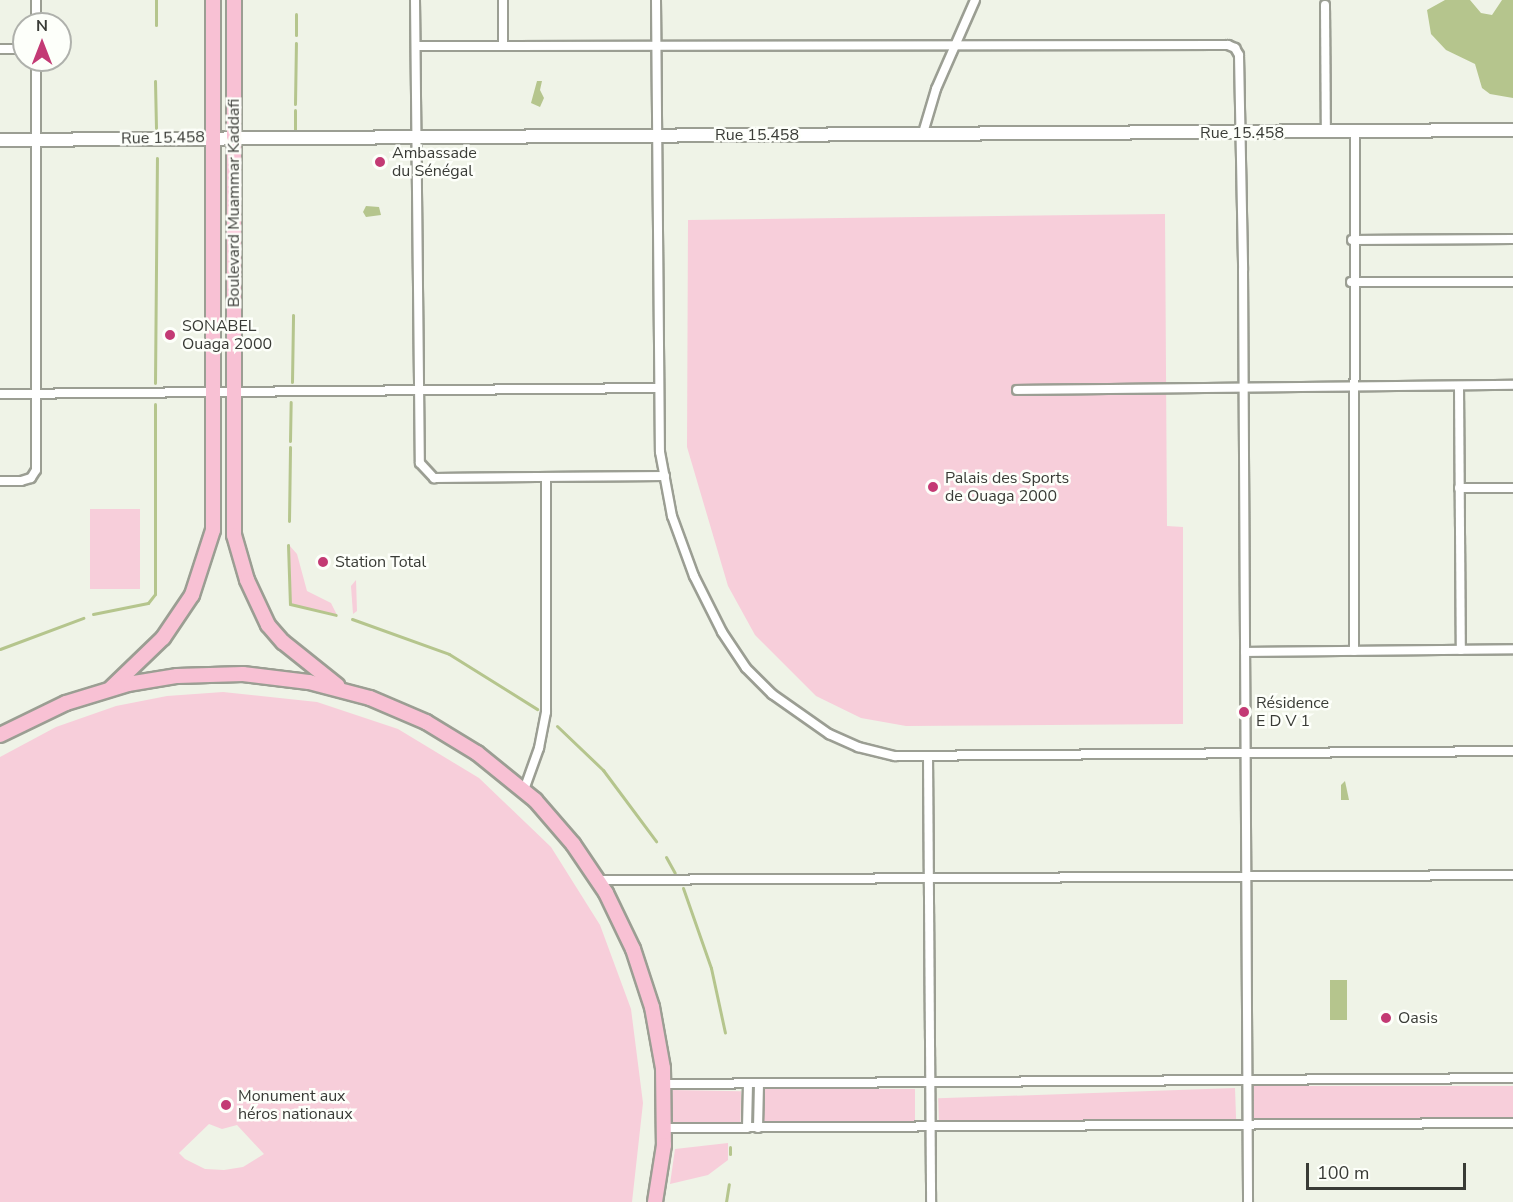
<!DOCTYPE html>
<meta charset="utf-8">
<style>
body{margin:0}
#map{position:relative;width:1513px;height:1202px;overflow:hidden;background:#eff3e7;font-family:"Nunito Sans",sans-serif}
div>[style]{position:absolute}
[style*='--x']{left:calc(var(--x)*1px);top:calc(var(--y)*1px);width:calc(var(--w)*1px);rotate:calc(var(--a)*1deg)}
.green>*{inset:0;background:#f7ceda;transform-origin:0 0}
.water>*{inset:0;background:#b5c58d;transform-origin:0 0}
.stream>*{height:3px;margin:-1.5px;padding:0 1.5px;transform-origin:1.5px;border-radius:1.5px;background:#b5c58d}
.roads{filter:drop-shadow(2px 0 #9b9e93) drop-shadow(-2px 0 #9b9e93) drop-shadow(0 2px #9b9e93) drop-shadow(0 -2px #9b9e93)}
.minor>*{height:8px;margin:-4px;padding:0 4px;transform-origin:4px;border-radius:4px;background:#fff}
.secondary>*{height:12px;margin:-6px;padding:0 6px;transform-origin:6px;border-radius:6px;background:#fff}
.primary>*{height:14px;margin:-7px;padding:0 7px;transform-origin:7px;border-radius:7px;background:#f8c1d4}
.dots>*{width:16px;height:16px;translate:-50% -50%;box-sizing:border-box;border:3px solid #fdfffa;border-radius:50%}
span{translate:-50% -50%;white-space:nowrap;text-align:center;line-height:1.15;-webkit-text-stroke:5px #fdfffa;paint-order:stroke}
.street-label{font-size:16px;color:#393b36}
.poi-label{font-size:16px;color:#393b36}
.left{translate:0 -50%;text-align:left}
.north{position:absolute;left:12px;top:12px;width:60px;height:60px;box-sizing:border-box;background:#fdfffa;border:2px solid #afb1ac;border-radius:50%;rotate:0deg;font-size:16px;font-weight:700;line-height:24px;text-align:center;color:#393b36}
.north::after{content:'';display:block;margin:auto;width:21px;height:27px;background:#c33a74;clip-path:polygon(50% 0,100% 100%,50% 72%,0 100%)}
.scale{position:absolute;left:1306px;top:1163px;width:160px;height:27px;box-sizing:border-box;border:3px solid #393b36;border-top:0;padding-left:8px;font-size:18px;line-height:21px;white-space:nowrap;color:#393b36;-webkit-text-stroke:4px #fdfffa;paint-order:stroke}
</style>
<div id="map">
<div class="green">
<div style="clip-path:polygon(1165px 214px,1167px 526px,1183px 527px,1183px 724px,906px 726px,861px 718px,816px 696px,755px 635px,728px 586px,687px 447px,688px 220px)"></div>
<div style="left:90px;top:509px;width:50px;height:80px"></div>
<div style="clip-path:polygon(289px 545px,297px 554px,307px 591px,331px 603px,337px 615px,291px 604px)"></div>
<div style="clip-path:polygon(356px 580px,357px 611px,353px 614px,351px 586px)"></div>
<div style="clip-path:polygon(evenodd,223px 692px,317px 702px,398px 729px,479px 778px,551px 847px,600px 925px,631px 1009px,643px 1103px,632px 1202px,0 1202px,0 757px,56px 727px,116px 706px,167px 696px,223px 692px,209px 1124px,222px 1129px,237px 1125px,264px 1154px,243px 1167px,224px 1170px,205px 1169px,185px 1159px,179px 1153px,209px 1124px)"></div>
<div style="left:1513px;top:1086px;width:34px;height:261px;rotate:90deg"></div>
<div style="left:1235px;top:1088px;width:32px;height:297px;rotate:88deg"></div>
<div style="left:915px;top:1089px;width:33px;height:153px;rotate:90deg"></div>
<div style="left:672px;top:1090px;width:69px;height:34px;rotate:1deg"></div>
<div style="clip-path:polygon(728px 1143px,728px 1160px,708px 1175px,670px 1184px,675px 1149px)"></div>
</div>
<div class="water">
<div style="clip-path:polygon(1445px 0,1470px 0,1481px 13px,1492px 15px,1502px 0,1513px 0,1513px 98px,1490px 94px,1482px 88px,1475px 64px,1446px 50px,1431px 34px,1427px 10px)"></div>
<div style="clip-path:polygon(537px 81px,542px 81px,540px 90px,544px 98px,540px 107px,531px 103px)"></div>
<div style="clip-path:polygon(366px 206px,379px 207px,381px 215px,366px 217px,363px 212px)"></div>
<div style="clip-path:polygon(1345px 781px,1349px 800px,1341px 800px,1341px 785px)"></div>
<div style="left:1330px;top:980px;width:17px;height:40px"></div>
</div>
<div class="stream">
<div style="--x:156;--y:0;--w:25;--a:90"></div>
<div style="--x:296;--y:35;--w:21;--a:-90"></div>
<div style="--x:155;--y:81;--w:47;--a:88.8"></div>
<div style="--x:295;--y:104;--w:61;--a:-89.1"></div>
<div style="--x:295;--y:130;--w:20;--a:-90"></div>
<div style="--x:292;--y:382;--w:67;--a:-89.1"></div>
<div style="--x:155;--y:383;--w:225;--a:-89.5"></div>
<div style="--x:290;--y:441;--w:39;--a:-89"></div>
<div style="--x:289;--y:521;--w:74;--a:-89.2"></div>
<div style="--x:288;--y:545;--w:59;--a:88.1"></div>
<div style="--x:290;--y:604;--w:47;--a:13.4"></div>
<div style="--x:93;--y:614;--w:56;--a:-11.3"></div>
<div style="--x:148;--y:603;--w:11;--a:-52"></div>
<div style="--x:155;--y:594;--w:190;--a:-90"></div>
<div style="--x:352;--y:619;--w:103;--a:19.8"></div>
<div style="--x:449;--y:654;--w:104;--a:32"></div>
<div style="--x:0;--y:649;--w:89;--a:-20.5"></div>
<div style="--x:557;--y:726;--w:64;--a:43.7"></div>
<div style="--x:603;--y:770;--w:89;--a:53.3"></div>
<div style="--x:666;--y:857;--w:18;--a:61"></div>
<div style="--x:683;--y:888;--w:85;--a:70.7"></div>
<div style="--x:711;--y:968;--w:66;--a:77.8"></div>
<div style="--x:730;--y:1147;--w:7;--a:90"></div>
<div style="--x:726;--y:1202;--w:18;--a:-81"></div>
</div>
<div class="roads">
<div class="minor">
<div style="--x:415;--y:0;--w:463;--a:89.4"></div>
<div style="--x:420;--y:463;--w:21;--a:47"></div>
<div style="--x:434;--y:478;--w:231;--a:-0.5"></div>
<div style="--x:656;--y:0;--w:452;--a:89.5"></div>
<div style="--x:660;--y:452;--w:65;--a:79.4"></div>
<div style="--x:672;--y:516;--w:64;--a:69.9"></div>
<div style="--x:694;--y:576;--w:63;--a:63.4"></div>
<div style="--x:722;--y:632;--w:43;--a:56.3"></div>
<div style="--x:746;--y:668;--w:37;--a:45"></div>
<div style="--x:772;--y:694;--w:70;--a:35.1"></div>
<div style="--x:829;--y:734;--w:32;--a:24"></div>
<div style="--x:858;--y:747;--w:38;--a:14"></div>
<div style="--x:895;--y:756;--w:618;--a:-0.46"></div>
<div style="--x:1325;--y:5;--w:128;--a:89.6"></div>
<div style="--x:36;--y:24;--w:24;--a:-90"></div>
<div style="--x:416;--y:46;--w:812;--a:-0.07"></div>
<div style="--x:1228;--y:45;--w:8;--a:23"></div>
<div style="--x:1235;--y:48;--w:8;--a:60"></div>
<div style="--x:1239;--y:55;--w:215;--a:88.9"></div>
<div style="--x:1243;--y:270;--w:932;--a:89.69"></div>
<div style="--x:503;--y:46;--w:46;--a:-90"></div>
<div style="--x:0;--y:49;--w:24;--a:0"></div>
<div style="--x:923;--y:133;--w:46;--a:-73.5"></div>
<div style="--x:936;--y:89;--w:97;--a:-66.3"></div>
<div style="--x:1352;--y:240;--w:161;--a:-0.4"></div>
<div style="--x:1351;--y:282;--w:162;--a:0"></div>
<div style="--x:1459;--y:386;--w:264;--a:89.6"></div>
<div style="--x:1017;--y:390;--w:496;--a:-0.6"></div>
<div style="--x:0;--y:394;--w:658;--a:-0.52"></div>
<div style="--x:0;--y:481;--w:21;--a:0"></div>
<div style="--x:21;--y:481;--w:10;--a:-17"></div>
<div style="--x:31;--y:478;--w:9;--a:-58"></div>
<div style="--x:36;--y:470;--w:410;--a:-90"></div>
<div style="--x:1459;--y:488;--w:54;--a:0"></div>
<div style="--x:1354;--y:651;--w:518;--a:-89.89"></div>
<div style="--x:1245;--y:652;--w:268;--a:-0.6"></div>
<div style="--x:928;--y:756;--w:446;--a:89.6"></div>
<div style="--x:524;--y:790;--w:45;--a:-70.3"></div>
<div style="--x:539;--y:748;--w:37;--a:-79"></div>
<div style="--x:546;--y:712;--w:233;--a:-90"></div>
<div style="--x:599;--y:880;--w:914;--a:-0.31"></div>
<div style="--x:664;--y:1084;--w:849;--a:-0.4"></div>
<div style="--x:665;--y:1128;--w:848;--a:-0.34"></div>
<div style="--x:747;--y:1128;--w:45;--a:-88.7"></div>
<div style="--x:758;--y:1128;--w:45;--a:-88.7"></div>
</div>
<div class="secondary">
<div style="--x:0;--y:140;--w:1513;--a:-0.38"></div>
</div>
<div class="primary">
<div style="--x:234;--y:0;--w:535;--a:90"></div>
<div style="--x:234;--y:535;--w:47;--a:73.9"></div>
<div style="--x:247;--y:580;--w:50;--a:65"></div>
<div style="--x:268;--y:625;--w:23;--a:49"></div>
<div style="--x:283;--y:642;--w:70;--a:38.7"></div>
<div style="--x:111;--y:688;--w:72;--a:-43.9"></div>
<div style="--x:163;--y:638;--w:52;--a:-56"></div>
<div style="--x:192;--y:595;--w:68;--a:-72.1"></div>
<div style="--x:213;--y:530;--w:530;--a:-90"></div>
<div style="--x:0;--y:735;--w:73;--a:-25.9"></div>
<div style="--x:66;--y:703;--w:65;--a:-17"></div>
<div style="--x:128;--y:684;--w:50;--a:-9.3"></div>
<div style="--x:177;--y:676;--w:66;--a:-1.7"></div>
<div style="--x:243;--y:674;--w:66;--a:6.9"></div>
<div style="--x:309;--y:682;--w:63;--a:14.7"></div>
<div style="--x:370;--y:698;--w:61;--a:23.2"></div>
<div style="--x:426;--y:722;--w:60;--a:31.3"></div>
<div style="--x:477;--y:753;--w:75;--a:39"></div>
<div style="--x:535;--y:800;--w:58;--a:49.2"></div>
<div style="--x:573;--y:844;--w:59;--a:56"></div>
<div style="--x:606;--y:893;--w:62;--a:64.3"></div>
<div style="--x:633;--y:949;--w:61;--a:71.9"></div>
<div style="--x:652;--y:1007;--w:62;--a:79.8"></div>
<div style="--x:663;--y:1068;--w:77;--a:89.3"></div>
<div style="--x:664;--y:1145;--w:58;--a:99"></div>
</div>
</div>
<div class="dots">
<div style="left:380px;top:162px;background:#c33a74"></div>
<div style="left:170px;top:335px;background:#c33a74"></div>
<div style="left:933px;top:487px;background:#c33a74"></div>
<div style="left:323px;top:562px;background:#c33a74"></div>
<div style="left:1244px;top:712px;background:#c33a74"></div>
<div style="left:1386px;top:1018px;background:#c33a74"></div>
<div style="left:226px;top:1105px;background:#c33a74"></div>
</div>
<div class="street-label">
<span style="left:1242px;top:133px">Rue 15.458</span>
<span style="left:757px;top:135px">Rue 15.458</span>
<span style="left:163px;top:138px;rotate:-1deg">Rue 15.458</span>
<span style="left:234px;top:203px;rotate:-90deg">Boulevard Muammar Kaddafi</span>
</div>
<div class="poi-label">
<span class="left" style="left:392px;top:162px">Ambassade<br>du Sénégal</span>
<span class="left" style="left:182px;top:335px">SONABEL<br>Ouaga 2000</span>
<span class="left" style="left:945px;top:487px">Palais des Sports<br>de Ouaga 2000</span>
<span class="left" style="left:335px;top:562px">Station Total</span>
<span class="left" style="left:1256px;top:712px">Résidence<br>E D V 1</span>
<span class="left" style="left:1398px;top:1018px">Oasis</span>
<span class="left" style="left:238px;top:1105px">Monument aux<br>héros nationaux</span>
</div>
<div class="north">N</div>
<div class="scale">100 m</div>
</div>
